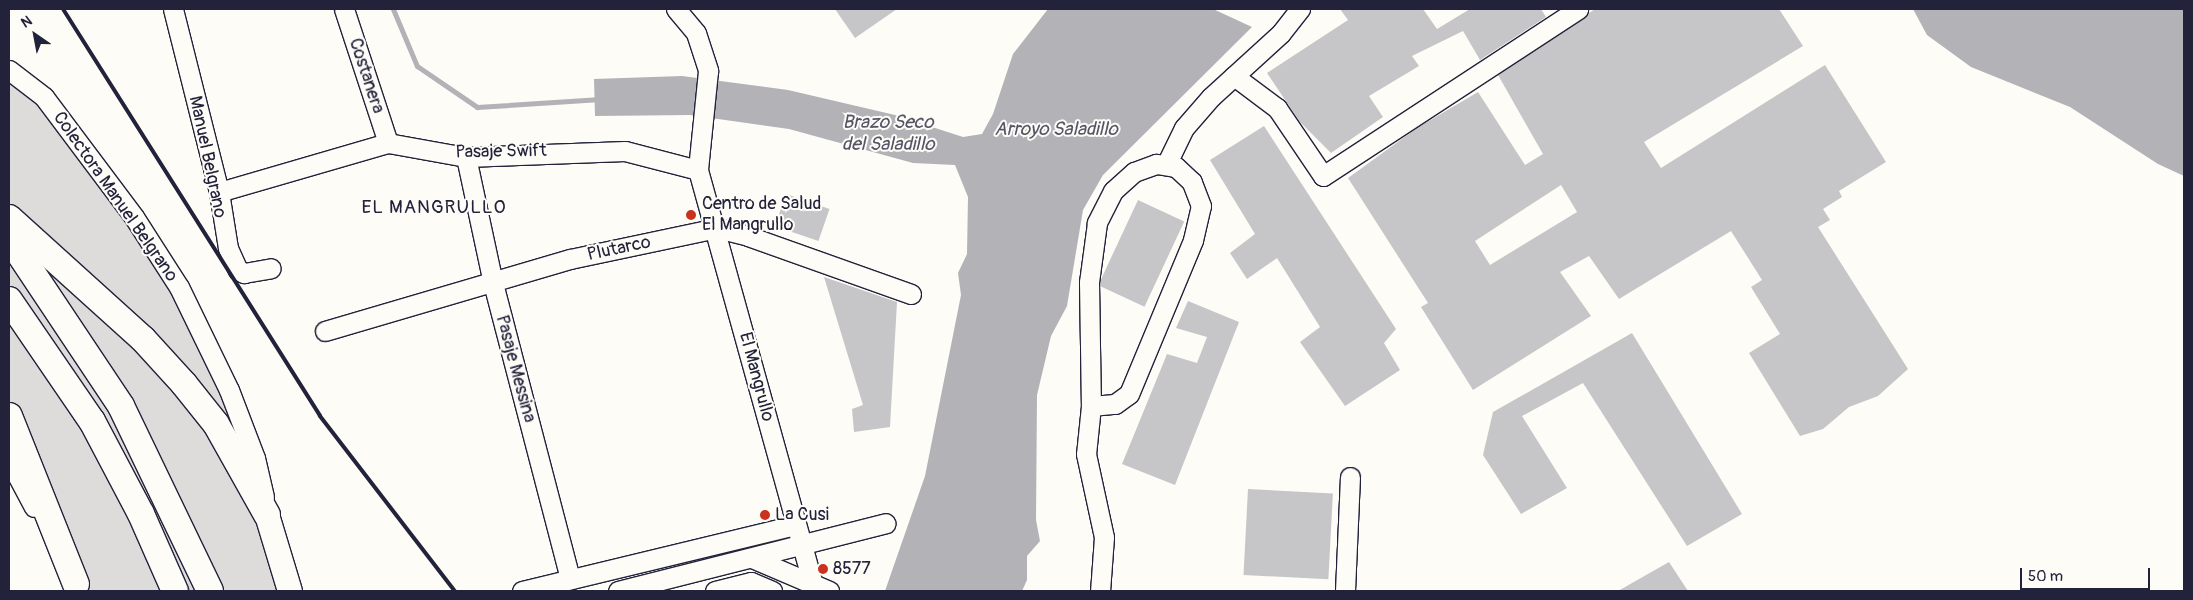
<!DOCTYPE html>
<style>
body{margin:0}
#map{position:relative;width:2193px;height:600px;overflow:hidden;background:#fdfcf7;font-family:Pangolin,sans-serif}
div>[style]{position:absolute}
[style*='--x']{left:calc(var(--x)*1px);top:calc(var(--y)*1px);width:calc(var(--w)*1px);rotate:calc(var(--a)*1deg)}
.green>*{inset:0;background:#dddcdb}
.water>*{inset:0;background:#b2b2b7}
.stream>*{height:5px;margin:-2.5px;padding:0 2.5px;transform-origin:2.5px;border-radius:2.5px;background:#b2b2b7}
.building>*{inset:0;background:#c6c6c8;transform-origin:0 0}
.roads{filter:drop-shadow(1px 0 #22223b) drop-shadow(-1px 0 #22223b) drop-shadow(0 1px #22223b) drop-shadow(0 -1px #22223b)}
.minor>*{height:19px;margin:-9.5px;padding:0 9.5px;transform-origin:9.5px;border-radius:9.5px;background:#fdfcf7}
.major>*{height:24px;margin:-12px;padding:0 12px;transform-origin:12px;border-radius:12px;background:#fdfcf7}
.highway>*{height:26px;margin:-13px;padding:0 13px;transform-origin:13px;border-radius:13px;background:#fdfcf7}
.rail>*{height:4px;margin:-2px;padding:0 2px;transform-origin:2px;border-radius:2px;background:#22223b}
.dots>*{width:14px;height:14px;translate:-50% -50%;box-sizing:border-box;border:2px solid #fdfcf7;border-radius:50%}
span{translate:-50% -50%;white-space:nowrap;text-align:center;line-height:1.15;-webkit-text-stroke:4px #fdfcf7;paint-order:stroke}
.street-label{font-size:18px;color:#22223b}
.poi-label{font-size:18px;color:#22223b}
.left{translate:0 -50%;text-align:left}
.water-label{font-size:19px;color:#545466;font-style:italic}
.neighbourhood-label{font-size:19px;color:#22223b;letter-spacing:1px}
.frame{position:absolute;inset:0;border:10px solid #22223b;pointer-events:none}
.north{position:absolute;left:10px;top:10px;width:50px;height:50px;-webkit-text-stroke:4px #fdfcf7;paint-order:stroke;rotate:327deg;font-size:14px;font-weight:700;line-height:20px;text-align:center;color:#22223b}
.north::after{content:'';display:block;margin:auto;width:18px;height:22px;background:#22223b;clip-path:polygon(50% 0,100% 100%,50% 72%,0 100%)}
.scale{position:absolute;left:2020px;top:568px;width:130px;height:22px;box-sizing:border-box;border:2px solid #22223b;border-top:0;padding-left:6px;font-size:15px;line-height:18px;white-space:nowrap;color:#22223b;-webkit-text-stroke:4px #fdfcf7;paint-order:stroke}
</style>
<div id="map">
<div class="green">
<div style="clip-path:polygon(9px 70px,44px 97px,205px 338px,290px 591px,78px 591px,9px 460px)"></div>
</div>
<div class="water">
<div style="clip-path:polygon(1048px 9px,1213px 9px,1252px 27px,1103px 175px,1083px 210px,1067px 306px,1051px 336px,1037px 395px,1036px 520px,1040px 541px,1027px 556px,1027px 580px,1022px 591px,885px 591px,925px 476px,961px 295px,958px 273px,967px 254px,968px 197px,955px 165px,913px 163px,789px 129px,690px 115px,595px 116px,594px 79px,682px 76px,788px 90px,895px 115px,963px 137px,982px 134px,993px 114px,1013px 54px)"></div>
<div style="clip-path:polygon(1913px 9px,2184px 9px,2184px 176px,2158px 164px,2070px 107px,1971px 67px,1927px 35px)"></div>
</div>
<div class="stream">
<div style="--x:393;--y:9;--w:62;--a:67.2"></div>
<div style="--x:417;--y:66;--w:73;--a:34.3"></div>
<div style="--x:477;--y:107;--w:124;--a:-3.7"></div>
</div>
<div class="building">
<div style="clip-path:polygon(835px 9px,897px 9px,855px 38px)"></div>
<div style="clip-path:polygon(1340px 9px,1423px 9px,1437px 29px,1470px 9px,1541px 9px,1546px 17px,1480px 60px,1463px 31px,1412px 56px,1419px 66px,1369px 96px,1383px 117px,1331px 153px,1300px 122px,1267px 73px,1348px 20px)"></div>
<div style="clip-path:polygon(evenodd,1595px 9px,1779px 9px,1803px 46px,1644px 142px,1661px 168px,1825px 65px,1886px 162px,1839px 191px,1842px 197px,1823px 209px,1830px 220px,1818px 227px,1908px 369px,1878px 396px,1849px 407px,1823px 429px,1800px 436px,1749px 353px,1780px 334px,1751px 287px,1762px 280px,1731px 231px,1619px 299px,1589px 256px,1560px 272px,1591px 316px,1473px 390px,1421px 307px,1428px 303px,1348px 178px,1417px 128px,1478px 92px,1525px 165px,1543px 154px,1498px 75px,1595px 9px,1561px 185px,1577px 212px,1490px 265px,1475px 241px,1561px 185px)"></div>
<div style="clip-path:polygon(1264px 126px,1396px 329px,1384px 343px,1400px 370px,1345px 406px,1300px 342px,1320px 327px,1277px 258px,1247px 279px,1230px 253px,1255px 234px,1210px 160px)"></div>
<div style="left:786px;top:194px;width:46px;height:34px;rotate:19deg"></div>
<div style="left:1138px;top:200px;width:51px;height:94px;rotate:25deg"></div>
<div style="clip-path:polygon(824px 277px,897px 302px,890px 427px,854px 432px,852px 409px,863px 405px)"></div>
<div style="clip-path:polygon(1188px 301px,1239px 322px,1175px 485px,1122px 464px,1167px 354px,1197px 363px,1207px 337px,1176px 328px)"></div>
<div style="clip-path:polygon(1632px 333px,1742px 514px,1687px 546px,1583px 383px,1522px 416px,1567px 488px,1521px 514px,1483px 455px,1493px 412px)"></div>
<div style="left:1248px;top:489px;width:85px;height:86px;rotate:3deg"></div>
<div style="clip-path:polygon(1669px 562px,1688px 591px,1618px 591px)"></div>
</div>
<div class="roads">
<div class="minor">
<div style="--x:173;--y:9;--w:189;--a:75.9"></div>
<div style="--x:219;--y:192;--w:57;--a:80.9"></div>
<div style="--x:228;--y:248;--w:24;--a:66"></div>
<div style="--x:238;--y:270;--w:7;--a:27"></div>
<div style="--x:244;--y:273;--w:27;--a:-10"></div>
<div style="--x:344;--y:9;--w:141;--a:71.8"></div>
<div style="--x:676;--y:9;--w:31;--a:50"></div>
<div style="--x:696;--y:33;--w:40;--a:72"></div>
<div style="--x:708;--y:71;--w:100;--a:95.8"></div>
<div style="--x:698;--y:170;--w:437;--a:74.5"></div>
<div style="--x:9;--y:70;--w:44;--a:37.6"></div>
<div style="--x:44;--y:97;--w:150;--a:53.1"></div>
<div style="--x:134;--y:217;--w:83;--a:57.3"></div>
<div style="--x:179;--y:287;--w:114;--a:64.1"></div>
<div style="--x:229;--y:390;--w:73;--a:69.1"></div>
<div style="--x:255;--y:458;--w:40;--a:77"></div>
<div style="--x:1234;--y:76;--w:54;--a:36.7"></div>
<div style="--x:1277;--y:108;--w:82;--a:55.9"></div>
<div style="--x:1323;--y:176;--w:305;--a:-33.2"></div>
<div style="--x:466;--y:157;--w:129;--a:77.9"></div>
<div style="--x:493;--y:283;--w:306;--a:75.4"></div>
<div style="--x:1166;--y:165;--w:41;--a:-64.1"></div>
<div style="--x:1184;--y:128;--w:41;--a:-48.9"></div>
<div style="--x:1211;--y:97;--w:95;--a:-42.4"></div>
<div style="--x:1281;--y:33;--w:31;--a:-52"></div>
<div style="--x:219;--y:192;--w:176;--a:-16.2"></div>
<div style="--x:388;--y:143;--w:79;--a:10.2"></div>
<div style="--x:466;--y:157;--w:159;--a:-2.2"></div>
<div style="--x:625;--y:151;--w:75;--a:14.6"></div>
<div style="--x:325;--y:331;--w:255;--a:-16.4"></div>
<div style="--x:570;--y:259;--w:150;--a:-11.9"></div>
<div style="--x:717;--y:228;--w:32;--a:14"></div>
<div style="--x:748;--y:236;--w:173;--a:19.6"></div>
<div style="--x:1091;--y:406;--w:24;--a:-5"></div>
<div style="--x:1115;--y:404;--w:17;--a:-36"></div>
<div style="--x:1129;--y:394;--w:167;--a:-67.4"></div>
<div style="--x:1193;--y:240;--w:35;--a:-77"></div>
<div style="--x:1201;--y:206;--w:26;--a:-111"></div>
<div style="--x:1192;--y:182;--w:22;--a:-137"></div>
<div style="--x:1176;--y:167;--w:20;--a:-171"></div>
<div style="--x:1156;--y:164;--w:23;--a:160"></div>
<div style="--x:1134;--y:172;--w:28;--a:138"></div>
<div style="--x:1113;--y:191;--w:36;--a:117"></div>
<div style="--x:1097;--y:223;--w:60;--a:97.7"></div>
<div style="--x:1089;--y:282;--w:124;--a:89.1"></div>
<div style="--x:1091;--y:406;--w:48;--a:95.9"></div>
<div style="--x:1086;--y:454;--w:85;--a:77.8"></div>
<div style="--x:1104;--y:537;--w:54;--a:94.2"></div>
<div style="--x:9;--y:460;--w:53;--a:62"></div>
<div style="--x:752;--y:558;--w:84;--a:23.2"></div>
<div style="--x:522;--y:591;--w:281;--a:-13.6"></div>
<div style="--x:618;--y:591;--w:276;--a:-14.2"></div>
<div style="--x:715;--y:591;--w:37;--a:-14"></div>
<div style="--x:751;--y:582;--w:23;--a:23"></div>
<div style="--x:1345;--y:591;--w:114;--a:-87.5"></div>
</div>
<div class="major">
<div style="--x:267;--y:515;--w:79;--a:73.2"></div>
</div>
<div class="highway">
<div style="--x:9;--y:218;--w:181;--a:42.1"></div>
<div style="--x:143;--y:339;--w:61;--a:47.7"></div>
<div style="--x:184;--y:384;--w:51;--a:51.3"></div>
<div style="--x:216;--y:424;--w:104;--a:60.7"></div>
<div style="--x:9;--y:238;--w:202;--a:56.3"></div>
<div style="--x:121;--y:406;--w:205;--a:64.3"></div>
<div style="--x:9;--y:300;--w:147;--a:55.6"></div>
<div style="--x:92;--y:421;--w:105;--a:62.2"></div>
<div style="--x:141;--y:514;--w:84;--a:66.2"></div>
<div style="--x:9;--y:416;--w:181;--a:68.3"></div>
</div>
</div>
<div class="rail">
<div style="--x:63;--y:9;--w:481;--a:57.7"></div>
<div style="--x:320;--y:416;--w:221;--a:52.4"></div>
</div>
<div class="dots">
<div style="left:691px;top:215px;background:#c8321e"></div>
<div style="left:765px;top:515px;background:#c8321e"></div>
<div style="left:823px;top:569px;background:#c8321e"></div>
</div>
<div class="street-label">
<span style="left:366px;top:76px;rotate:72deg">Costanera</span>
<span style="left:501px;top:152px;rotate:-1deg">Pasaje Swift</span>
<span style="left:207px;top:157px;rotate:78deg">Manuel Belgrano</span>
<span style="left:115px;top:197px;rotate:55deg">Colectora Manuel Belgrano</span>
<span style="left:619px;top:249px;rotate:-12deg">Plutarco</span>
<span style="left:515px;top:369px;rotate:75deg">Pasaje Messina</span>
<span style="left:756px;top:377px;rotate:75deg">El Mangrullo</span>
</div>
<div class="poi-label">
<span class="left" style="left:702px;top:215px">Centro de Salud<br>El Mangrullo</span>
<span class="left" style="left:775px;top:515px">La Cusi</span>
<span class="left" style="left:833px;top:569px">8577</span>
</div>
<div class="water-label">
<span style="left:888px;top:134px">Brazo Seco<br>del Saladillo</span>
<span style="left:1056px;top:130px">Arroyo Saladillo</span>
</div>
<div class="neighbourhood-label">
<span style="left:434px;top:208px">EL MANGRULLO</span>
</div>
<div class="frame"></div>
<div class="north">N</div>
<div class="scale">50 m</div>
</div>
